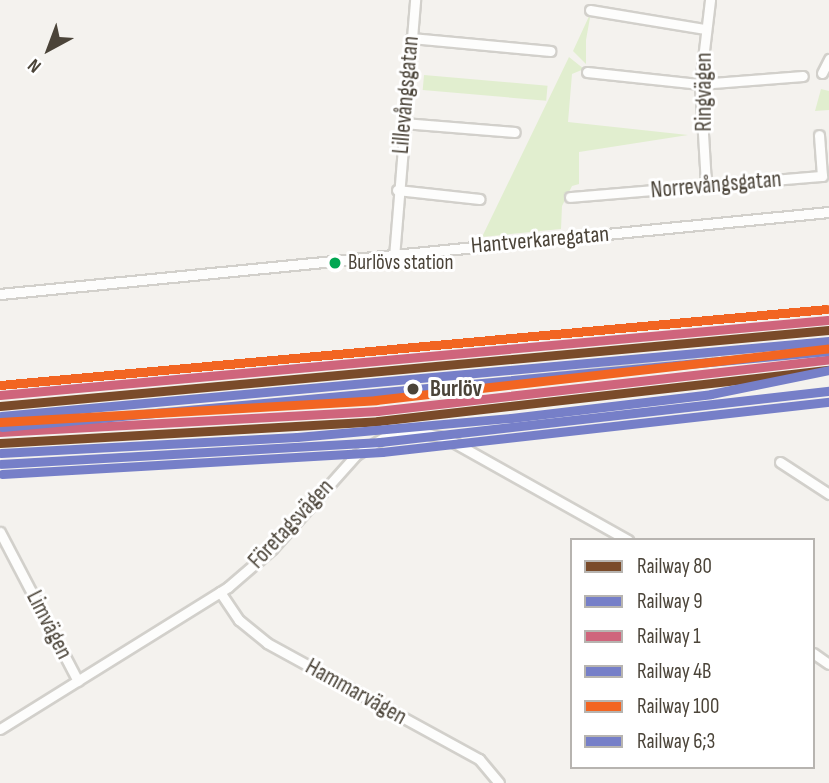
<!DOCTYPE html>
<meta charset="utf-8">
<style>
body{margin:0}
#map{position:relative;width:829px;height:783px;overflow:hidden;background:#f4f2ee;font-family:"Sofia Sans Condensed",sans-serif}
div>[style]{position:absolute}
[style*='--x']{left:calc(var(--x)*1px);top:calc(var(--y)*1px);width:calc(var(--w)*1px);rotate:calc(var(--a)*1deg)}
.green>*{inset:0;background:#e1eecf;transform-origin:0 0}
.roads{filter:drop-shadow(2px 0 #d2d0cb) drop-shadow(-2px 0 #d2d0cb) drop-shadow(0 2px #d2d0cb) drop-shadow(0 -2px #d2d0cb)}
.street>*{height:9px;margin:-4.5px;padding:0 4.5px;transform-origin:4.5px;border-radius:4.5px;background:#fdfdfc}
.rail>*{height:5px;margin-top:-2.5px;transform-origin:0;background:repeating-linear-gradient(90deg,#fff 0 8px,#dbdbda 0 16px);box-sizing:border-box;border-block:2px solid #dbdbda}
.rail-1>*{height:9px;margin:-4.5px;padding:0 4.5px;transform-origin:4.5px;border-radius:4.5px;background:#7a4b2a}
.rail-2>*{height:9px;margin:-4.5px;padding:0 4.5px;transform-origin:4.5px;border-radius:4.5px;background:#767fc8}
.rail-3>*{height:9px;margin:-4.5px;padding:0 4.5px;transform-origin:4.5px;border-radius:4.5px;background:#cf657c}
.rail-4>*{height:9px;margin:-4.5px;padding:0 4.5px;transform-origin:4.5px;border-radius:4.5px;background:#767fc8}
.rail-5>*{height:9px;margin:-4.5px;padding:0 4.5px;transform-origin:4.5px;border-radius:4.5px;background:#f26522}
.rail-6>*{height:9px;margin:-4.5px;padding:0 4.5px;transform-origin:4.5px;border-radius:4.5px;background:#767fc8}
.dots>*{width:19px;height:19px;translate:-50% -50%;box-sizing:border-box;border:4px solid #fff;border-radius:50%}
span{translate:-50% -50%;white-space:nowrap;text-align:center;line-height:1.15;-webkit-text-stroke:6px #fff;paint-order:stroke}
.bus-label{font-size:21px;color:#4b4439}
.left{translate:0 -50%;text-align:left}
.street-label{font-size:23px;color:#4b4439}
.stop-label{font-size:23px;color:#4b4439;font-weight:700}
.legend{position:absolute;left:570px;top:538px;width:245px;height:231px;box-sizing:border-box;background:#fff;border:2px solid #b7b4b0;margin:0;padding:9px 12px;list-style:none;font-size:21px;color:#4b4439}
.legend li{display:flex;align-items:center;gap:14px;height:35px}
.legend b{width:35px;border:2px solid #b7b4b0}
.north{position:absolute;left:14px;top:14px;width:70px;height:70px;-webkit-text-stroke:5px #fff;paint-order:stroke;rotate:221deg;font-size:19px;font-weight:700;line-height:28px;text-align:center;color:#4b4439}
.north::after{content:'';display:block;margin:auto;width:24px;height:32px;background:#4b4439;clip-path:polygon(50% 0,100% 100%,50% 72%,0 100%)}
</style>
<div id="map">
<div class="green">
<div style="clip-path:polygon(591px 12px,586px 40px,586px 64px,573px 51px)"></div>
<div style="clip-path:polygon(569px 57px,584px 69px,572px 74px,568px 122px,688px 135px,579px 152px,579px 184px,572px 186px,562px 206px,561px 229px,482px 237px)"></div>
<div style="left:424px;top:75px;width:124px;height:15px;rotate:5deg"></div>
<div style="clip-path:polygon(821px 89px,829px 91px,829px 110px,815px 111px)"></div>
</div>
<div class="roads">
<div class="street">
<div style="--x:590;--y:10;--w:117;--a:9.4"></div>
<div style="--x:411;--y:38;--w:140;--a:5.3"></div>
<div style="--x:587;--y:72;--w:114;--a:6.1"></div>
<div style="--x:700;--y:84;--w:103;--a:-4.4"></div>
<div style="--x:822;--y:73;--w:16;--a:-63"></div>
<div style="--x:403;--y:123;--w:112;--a:4.6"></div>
<div style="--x:706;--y:184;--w:100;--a:-93.4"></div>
<div style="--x:700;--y:84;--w:85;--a:-83.2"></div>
<div style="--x:397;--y:190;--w:83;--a:6.2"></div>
<div style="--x:570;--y:197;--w:253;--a:-4.8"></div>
<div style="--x:822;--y:176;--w:41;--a:-94.2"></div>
<div style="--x:394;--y:257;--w:258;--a:-85.3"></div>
<div style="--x:0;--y:294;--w:833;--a:-5.65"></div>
<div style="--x:780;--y:462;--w:59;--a:33.1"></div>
<div style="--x:0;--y:532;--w:168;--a:62.4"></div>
<div style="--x:220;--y:592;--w:34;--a:56"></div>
<div style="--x:239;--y:620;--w:36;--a:39"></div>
<div style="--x:267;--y:643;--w:242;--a:28.7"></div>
<div style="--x:479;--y:759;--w:31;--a:50"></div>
<div style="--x:813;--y:653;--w:19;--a:35"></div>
<div style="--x:0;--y:729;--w:269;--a:-31.9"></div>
<div style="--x:228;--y:587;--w:58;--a:-40.8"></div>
<div style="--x:272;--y:549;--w:126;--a:-48.2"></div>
<div style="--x:356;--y:455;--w:36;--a:-32"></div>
<div style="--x:387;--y:436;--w:27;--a:-10"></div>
<div style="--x:414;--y:431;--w:33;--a:12"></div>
<div style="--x:446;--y:438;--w:209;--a:29.3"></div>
</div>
</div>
<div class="rail">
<div style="--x:0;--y:422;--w:332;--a:-4.3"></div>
<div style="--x:331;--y:397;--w:501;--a:-5.96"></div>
</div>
<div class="rail-1">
<div style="--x:0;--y:406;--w:832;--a:-5.24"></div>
<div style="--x:0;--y:443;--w:379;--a:-3.3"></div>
<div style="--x:378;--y:421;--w:454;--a:-6.5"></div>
</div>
<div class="rail-2">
<div style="--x:1;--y:416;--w:831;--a:-5.18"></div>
<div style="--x:1;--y:453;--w:296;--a:-3.1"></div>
<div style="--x:297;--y:437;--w:215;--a:-5.1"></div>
<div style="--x:511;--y:418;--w:201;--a:-6.8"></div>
<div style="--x:711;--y:394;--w:120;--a:-11.5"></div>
</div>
<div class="rail-3">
<div style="--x:0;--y:395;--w:831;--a:-5.18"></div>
<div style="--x:0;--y:432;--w:378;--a:-3.2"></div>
<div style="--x:377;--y:411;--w:454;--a:-6.5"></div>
</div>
<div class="rail-4">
<div style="--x:2;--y:427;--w:830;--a:-5.25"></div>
<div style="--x:1;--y:464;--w:380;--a:-3.3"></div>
<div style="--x:380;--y:442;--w:452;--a:-6.5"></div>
</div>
<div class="rail-5">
<div style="--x:0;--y:385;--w:830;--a:-5.25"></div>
<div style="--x:0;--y:422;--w:377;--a:-3.3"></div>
<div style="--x:376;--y:400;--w:454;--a:-6.5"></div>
</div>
<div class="rail-6">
<div style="--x:2;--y:474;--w:381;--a:-3.3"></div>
<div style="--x:382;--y:452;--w:450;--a:-6.4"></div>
</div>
<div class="dots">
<div style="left:335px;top:263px;background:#00a651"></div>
<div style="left:413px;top:389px;background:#4b4439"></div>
</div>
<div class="bus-label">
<span class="left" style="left:348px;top:263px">Burlövs station</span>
</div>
<div class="street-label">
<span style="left:704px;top:92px;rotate:-90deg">Ringvägen</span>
<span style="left:406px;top:95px;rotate:-85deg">Lillevångsgatan</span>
<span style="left:716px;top:185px;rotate:-5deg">Norrevångsgatan</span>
<span style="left:540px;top:240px;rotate:-5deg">Hantverkaregatan</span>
<span style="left:291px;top:524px;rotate:-47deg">Företagsvägen</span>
<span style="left:49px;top:625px;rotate:63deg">Limvägen</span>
<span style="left:356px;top:692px;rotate:29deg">Hammarvägen</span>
</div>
<div class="stop-label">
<span class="left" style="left:430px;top:389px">Burlöv</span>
</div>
<ul class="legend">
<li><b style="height:9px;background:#7a4b2a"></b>Railway 80</li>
<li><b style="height:9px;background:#767fc8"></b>Railway 9</li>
<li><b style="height:9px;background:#cf657c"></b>Railway 1</li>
<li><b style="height:9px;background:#767fc8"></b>Railway 4B</li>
<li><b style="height:9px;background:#f26522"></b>Railway 100</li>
<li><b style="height:9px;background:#767fc8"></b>Railway 6;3</li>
</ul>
<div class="north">N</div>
</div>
